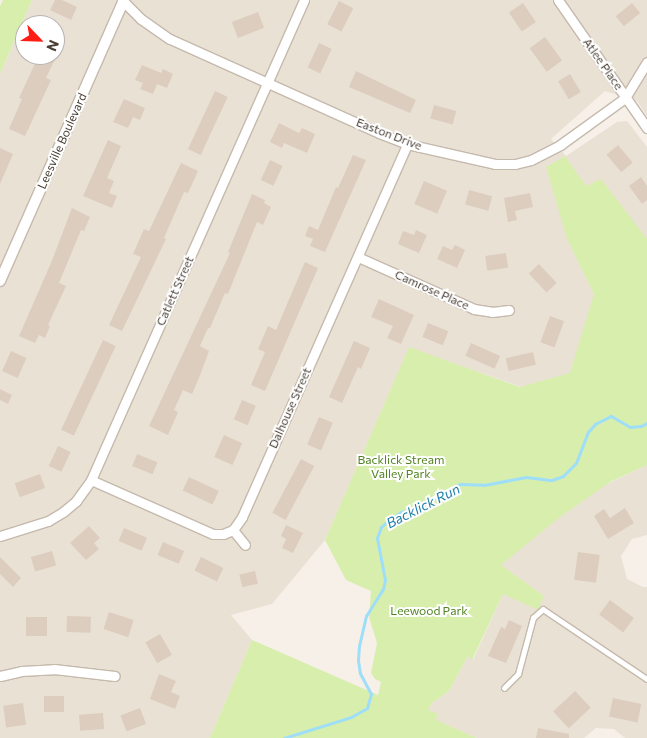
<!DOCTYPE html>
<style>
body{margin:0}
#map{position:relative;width:647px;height:738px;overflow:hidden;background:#f6f0e8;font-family:Commissioner,sans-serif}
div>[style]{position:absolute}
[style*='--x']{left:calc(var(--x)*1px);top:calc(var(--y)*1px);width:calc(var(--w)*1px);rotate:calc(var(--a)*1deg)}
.residential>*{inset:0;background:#eae1d5}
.green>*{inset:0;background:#d8eead}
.stream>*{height:3px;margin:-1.5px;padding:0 1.5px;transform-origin:1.5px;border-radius:1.5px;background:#9edef8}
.building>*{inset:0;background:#dccdbf;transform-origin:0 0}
.roads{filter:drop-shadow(1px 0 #c5b9ac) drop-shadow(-1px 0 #c5b9ac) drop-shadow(0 1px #c5b9ac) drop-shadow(0 -1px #c5b9ac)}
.service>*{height:4.5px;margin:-2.25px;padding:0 2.25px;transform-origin:2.25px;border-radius:2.25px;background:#fff}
.minor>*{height:9px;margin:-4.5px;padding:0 4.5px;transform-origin:4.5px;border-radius:4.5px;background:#fff}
.tertiary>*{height:10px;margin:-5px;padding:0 5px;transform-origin:5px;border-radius:5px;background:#fff}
span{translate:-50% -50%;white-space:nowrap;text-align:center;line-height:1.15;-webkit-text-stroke:4px #fff;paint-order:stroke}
.street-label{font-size:12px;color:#4a3f36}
.park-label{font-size:12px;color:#528322}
.water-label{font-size:14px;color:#1f7fa7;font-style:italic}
.north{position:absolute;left:15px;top:15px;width:50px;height:50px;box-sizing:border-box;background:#fff;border:1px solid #b7b2af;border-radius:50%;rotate:114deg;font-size:14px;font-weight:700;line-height:20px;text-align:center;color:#4a3f36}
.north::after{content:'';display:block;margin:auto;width:18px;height:22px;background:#ff1c15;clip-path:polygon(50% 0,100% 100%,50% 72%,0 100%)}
</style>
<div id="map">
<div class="residential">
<div style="clip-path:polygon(evenodd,32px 0,647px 0,647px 116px,637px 101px,605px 91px,551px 139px,566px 156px,617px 122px,627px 121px,647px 147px,647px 274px,605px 285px,585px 368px,536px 392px,409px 348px,325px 540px,272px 604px,231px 615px,252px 640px,210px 738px,0 738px,0 74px,32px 0,25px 25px,55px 25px,55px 55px,25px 55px,25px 25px)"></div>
<div style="clip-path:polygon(647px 465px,647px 535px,632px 539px,621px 556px,627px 579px,643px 587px,647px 587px,647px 738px,625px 738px,614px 729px,596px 728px,584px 738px,477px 738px,435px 720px,428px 710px,432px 703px,449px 691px,469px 654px,473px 660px,503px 594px,544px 596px,474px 547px)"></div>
</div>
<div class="green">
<div style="clip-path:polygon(3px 0,32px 0,0 74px,0 6px)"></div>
<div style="clip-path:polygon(565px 156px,586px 186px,601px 179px,647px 239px,647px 465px,610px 482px,556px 520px,501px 565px,544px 596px,538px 610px,503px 594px,472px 660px,468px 656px,449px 691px,432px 703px,428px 710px,438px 714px,436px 720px,477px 738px,210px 738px,252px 640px,378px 695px,381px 682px,375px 679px,371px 673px,377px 643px,369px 617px,371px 591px,346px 580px,325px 540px,409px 347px,520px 387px,570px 373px,594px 294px,567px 239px,546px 167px)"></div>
</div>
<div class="stream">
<div style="--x:284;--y:738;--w:70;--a:-17.4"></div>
<div style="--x:351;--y:717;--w:18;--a:-29"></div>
<div style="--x:367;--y:708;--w:15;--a:-74"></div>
<div style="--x:371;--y:694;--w:24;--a:-118"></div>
<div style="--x:360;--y:673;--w:13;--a:-99"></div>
<div style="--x:358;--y:660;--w:14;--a:-86"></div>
<div style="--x:359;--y:646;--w:31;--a:-77"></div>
<div style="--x:366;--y:616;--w:32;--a:-58"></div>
<div style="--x:383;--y:589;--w:9;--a:-77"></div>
<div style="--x:385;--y:580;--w:43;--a:-100.8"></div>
<div style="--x:377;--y:538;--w:12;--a:-70"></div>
<div style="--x:381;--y:527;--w:12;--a:-42"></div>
<div style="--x:390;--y:519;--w:13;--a:-32"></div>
<div style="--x:401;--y:512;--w:16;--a:-14"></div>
<div style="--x:417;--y:508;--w:49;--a:-29.2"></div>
<div style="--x:460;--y:484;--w:24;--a:2"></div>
<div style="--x:484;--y:485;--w:43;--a:-10.8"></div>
<div style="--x:526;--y:477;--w:26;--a:7"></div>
<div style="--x:552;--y:480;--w:12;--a:-20"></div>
<div style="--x:563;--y:476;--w:18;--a:-45"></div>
<div style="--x:576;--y:463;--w:33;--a:-69"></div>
<div style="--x:588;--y:432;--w:11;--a:-49"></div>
<div style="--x:595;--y:424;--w:18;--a:-27"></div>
<div style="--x:611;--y:416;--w:22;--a:30"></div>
<div style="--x:630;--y:427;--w:11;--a:-5"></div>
<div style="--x:641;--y:426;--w:7;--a:-27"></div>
</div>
<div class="building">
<div style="clip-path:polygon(55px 0,62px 0,77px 7px,71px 20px,50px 10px)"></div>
<div style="left:339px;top:1px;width:16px;height:26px;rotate:27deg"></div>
<div style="left:523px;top:3px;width:23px;height:17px;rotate:56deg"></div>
<div style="left:632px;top:3px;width:13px;height:21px;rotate:51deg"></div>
<div style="left:258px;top:12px;width:17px;height:28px;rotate:69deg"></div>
<div style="left:545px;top:37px;width:29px;height:19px;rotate:54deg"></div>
<div style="left:319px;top:43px;width:14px;height:27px;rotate:25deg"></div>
<div style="clip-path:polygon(39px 55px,57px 55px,46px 78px,51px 80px,25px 136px,9px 129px,22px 99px,19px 98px)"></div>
<div style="clip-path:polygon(142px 65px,161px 73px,163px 69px,173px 74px,167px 88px,157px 84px,153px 94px,140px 89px,143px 83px,135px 80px)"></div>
<div style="clip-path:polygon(356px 71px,416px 100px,410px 113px,349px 87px)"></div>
<div style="left:570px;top:74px;width:21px;height:14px;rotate:59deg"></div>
<div style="left:215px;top:91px;width:14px;height:64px;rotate:25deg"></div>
<div style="clip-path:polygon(124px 99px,145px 108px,140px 120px,133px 117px,128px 128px,113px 122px)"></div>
<div style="left:434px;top:105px;width:23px;height:14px;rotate:15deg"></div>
<div style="clip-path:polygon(279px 123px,299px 133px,302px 128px,315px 134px,307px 153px,284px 143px,282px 148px,270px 142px)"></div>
<div style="clip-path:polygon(108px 140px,121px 146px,107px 178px,114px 181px,109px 193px,117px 196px,112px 208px,83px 196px)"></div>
<div style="left:618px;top:145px;width:23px;height:15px;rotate:50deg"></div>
<div style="clip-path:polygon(0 148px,13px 154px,0 184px)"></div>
<div style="clip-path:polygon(353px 155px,366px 160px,325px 252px,310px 246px,313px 239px,305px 236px,309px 226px,318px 230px,336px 187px,338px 188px)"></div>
<div style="left:270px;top:160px;width:14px;height:22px;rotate:25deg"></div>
<div style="clip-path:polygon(181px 163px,198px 171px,188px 193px,184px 192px,164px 238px,166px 239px,122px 331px,109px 325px,141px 257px,133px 254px,144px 229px,149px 231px)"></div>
<div style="clip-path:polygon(641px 177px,647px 186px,647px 200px,642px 204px,629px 186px)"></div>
<div style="left:424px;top:181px;width:25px;height:25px;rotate:23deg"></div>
<div style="left:469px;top:190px;width:24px;height:15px;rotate:15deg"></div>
<div style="clip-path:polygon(530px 193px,533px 207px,515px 211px,517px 220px,508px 222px,504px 198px)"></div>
<div style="clip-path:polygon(252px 194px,265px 200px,264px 203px,271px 207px,263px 225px,257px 222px,228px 294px,225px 293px,210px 328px,208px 328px,200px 346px,209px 351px,199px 378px,192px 394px,183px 390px,174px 410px,178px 412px,168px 435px,149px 426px,230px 253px,228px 252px)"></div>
<div style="clip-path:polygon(72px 208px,90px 217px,84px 231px,81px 230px,59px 283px,66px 286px,48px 325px,50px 326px,45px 338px,39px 335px,35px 343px,19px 336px,51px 263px)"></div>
<div style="clip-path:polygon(416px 230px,427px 235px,419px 253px,398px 244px,403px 231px,414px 235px)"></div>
<div style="clip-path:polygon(455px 245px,465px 250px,457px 268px,437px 259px,443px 246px,452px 250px)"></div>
<div style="left:506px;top:253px;width:15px;height:21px;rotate:82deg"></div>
<div style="clip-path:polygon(305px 262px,318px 268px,265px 391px,251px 385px,265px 352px,258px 349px,268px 326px,276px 330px)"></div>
<div style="left:539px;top:264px;width:26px;height:14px;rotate:47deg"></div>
<div style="clip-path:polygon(379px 299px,414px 315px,401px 344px,387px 338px,393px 326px,371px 317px)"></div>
<div style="left:550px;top:316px;width:15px;height:28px;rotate:20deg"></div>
<div style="left:428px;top:323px;width:22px;height:15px;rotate:22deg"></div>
<div style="left:103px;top:340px;width:14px;height:99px;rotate:25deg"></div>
<div style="clip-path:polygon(354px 341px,370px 348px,361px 369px,358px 367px,342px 403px,329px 397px)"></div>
<div style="left:471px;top:343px;width:32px;height:14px;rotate:24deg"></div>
<div style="left:11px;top:351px;width:17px;height:22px;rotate:24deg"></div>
<div style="left:533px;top:352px;width:13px;height:28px;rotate:77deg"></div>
<div style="clip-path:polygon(0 389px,12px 395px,8px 404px,0 400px)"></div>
<div style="left:242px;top:400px;width:15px;height:21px;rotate:23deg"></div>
<div style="left:319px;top:417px;width:15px;height:30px;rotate:23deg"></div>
<div style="left:224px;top:435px;width:20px;height:24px;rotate:24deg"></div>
<div style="left:58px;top:446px;width:14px;height:22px;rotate:25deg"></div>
<div style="left:137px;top:454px;width:22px;height:13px;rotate:22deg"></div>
<div style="left:301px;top:459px;width:15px;height:61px;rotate:28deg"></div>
<div style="left:40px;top:474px;width:15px;height:27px;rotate:70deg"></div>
<div style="left:189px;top:477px;width:33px;height:15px;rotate:25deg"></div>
<div style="clip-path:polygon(625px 508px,634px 523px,608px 539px,594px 516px,604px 509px,610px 518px)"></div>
<div style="clip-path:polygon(286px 525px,303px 533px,293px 553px,282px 548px,286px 539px,281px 536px)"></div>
<div style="clip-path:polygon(89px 526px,100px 538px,94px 543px,99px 549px,86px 560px,70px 543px)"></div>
<div style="left:124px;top:528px;width:25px;height:14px;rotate:23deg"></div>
<div style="left:163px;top:542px;width:23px;height:14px;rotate:23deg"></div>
<div style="left:52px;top:551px;width:15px;height:22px;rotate:74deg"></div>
<div style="left:578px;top:552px;width:22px;height:28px;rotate:8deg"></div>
<div style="clip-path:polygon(0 557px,21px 578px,13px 587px,0 574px)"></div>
<div style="left:201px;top:557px;width:25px;height:15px;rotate:26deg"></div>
<div style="left:255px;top:571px;width:13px;height:16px;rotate:77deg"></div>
<div style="left:610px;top:600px;width:30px;height:18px;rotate:37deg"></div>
<div style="left:109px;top:612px;width:26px;height:18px;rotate:18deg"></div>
<div style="left:67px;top:616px;width:24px;height:16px;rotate:2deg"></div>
<div style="left:47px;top:617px;width:19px;height:21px;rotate:90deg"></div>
<div style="clip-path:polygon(509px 620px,522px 626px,506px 663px,488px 656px,501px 627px,505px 629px)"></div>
<div style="left:160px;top:634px;width:24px;height:17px;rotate:60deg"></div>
<div style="clip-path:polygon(159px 674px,176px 681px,171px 692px,180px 696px,175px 709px,150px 699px)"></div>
<div style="left:575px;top:691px;width:23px;height:30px;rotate:47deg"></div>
<div style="left:44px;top:696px;width:20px;height:16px"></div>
<div style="left:613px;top:698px;width:29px;height:19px;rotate:12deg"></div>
<div style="left:23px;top:703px;width:22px;height:20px;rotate:82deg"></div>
<div style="left:140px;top:708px;width:17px;height:21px;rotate:69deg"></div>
<div style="left:103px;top:713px;width:16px;height:24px;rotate:86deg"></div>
<div style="clip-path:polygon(538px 728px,569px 734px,569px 738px,536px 738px)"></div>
</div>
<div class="roads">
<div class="service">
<div style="--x:504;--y:688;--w:20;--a:-45"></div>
<div style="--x:518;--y:674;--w:58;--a:-75"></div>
<div style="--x:533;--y:618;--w:13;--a:-42"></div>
<div style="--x:543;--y:609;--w:125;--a:33.9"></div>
</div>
<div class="minor">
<div style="--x:122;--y:0;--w:27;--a:45"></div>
<div style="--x:141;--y:19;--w:35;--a:35"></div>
<div style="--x:170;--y:39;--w:229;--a:24.2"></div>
<div style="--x:379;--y:133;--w:30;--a:21"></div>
<div style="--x:407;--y:144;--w:90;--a:12.8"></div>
<div style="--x:495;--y:164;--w:20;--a:0"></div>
<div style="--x:515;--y:164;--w:16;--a:-14"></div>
<div style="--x:531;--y:160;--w:33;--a:-27"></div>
<div style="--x:560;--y:145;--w:80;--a:-35.9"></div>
<div style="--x:625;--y:98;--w:42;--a:-58.6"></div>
<div style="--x:558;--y:0;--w:156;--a:55.2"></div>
<div style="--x:358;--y:257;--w:127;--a:24.1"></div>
<div style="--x:474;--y:309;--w:18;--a:9"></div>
<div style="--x:492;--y:312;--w:17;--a:-7"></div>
<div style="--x:91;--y:480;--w:133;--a:23.9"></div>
<div style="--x:213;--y:534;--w:10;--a:0"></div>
<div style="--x:223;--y:534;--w:11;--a:-22"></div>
<div style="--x:233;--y:530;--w:16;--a:-55"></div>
<div style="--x:242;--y:517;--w:408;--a:-66.1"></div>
<div style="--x:233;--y:530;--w:19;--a:51"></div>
<div style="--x:0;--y:536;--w:50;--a:-17.4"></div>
<div style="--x:48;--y:521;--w:17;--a:-31"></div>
<div style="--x:63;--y:512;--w:17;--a:-40"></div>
<div style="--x:76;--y:501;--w:26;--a:-54"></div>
<div style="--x:91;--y:480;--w:525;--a:-66.07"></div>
<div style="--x:0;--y:676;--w:22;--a:-13"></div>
<div style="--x:21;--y:671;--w:33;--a:-3"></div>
<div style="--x:54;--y:669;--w:61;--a:6.5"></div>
</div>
<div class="tertiary">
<div style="--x:0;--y:281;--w:307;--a:-66.2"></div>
</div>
</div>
<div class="street-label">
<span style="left:603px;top:64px;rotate:55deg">Atlee Place</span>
<span style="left:389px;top:134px;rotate:21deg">Easton Drive</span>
<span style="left:62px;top:141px;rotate:-66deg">Leesville Boulevard</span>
<span style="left:432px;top:290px;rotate:24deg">Camrose Place</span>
<span style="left:175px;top:291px;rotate:-66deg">Catlett Street</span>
<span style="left:290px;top:408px;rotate:-66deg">Dalhouse Street</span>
</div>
<div class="park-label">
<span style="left:401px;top:467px">Backlick Stream<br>Valley Park</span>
<span style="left:429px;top:611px">Leewood Park</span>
</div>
<div class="water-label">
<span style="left:423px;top:506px;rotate:-27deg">Backlick Run</span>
</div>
<div class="north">N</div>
</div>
